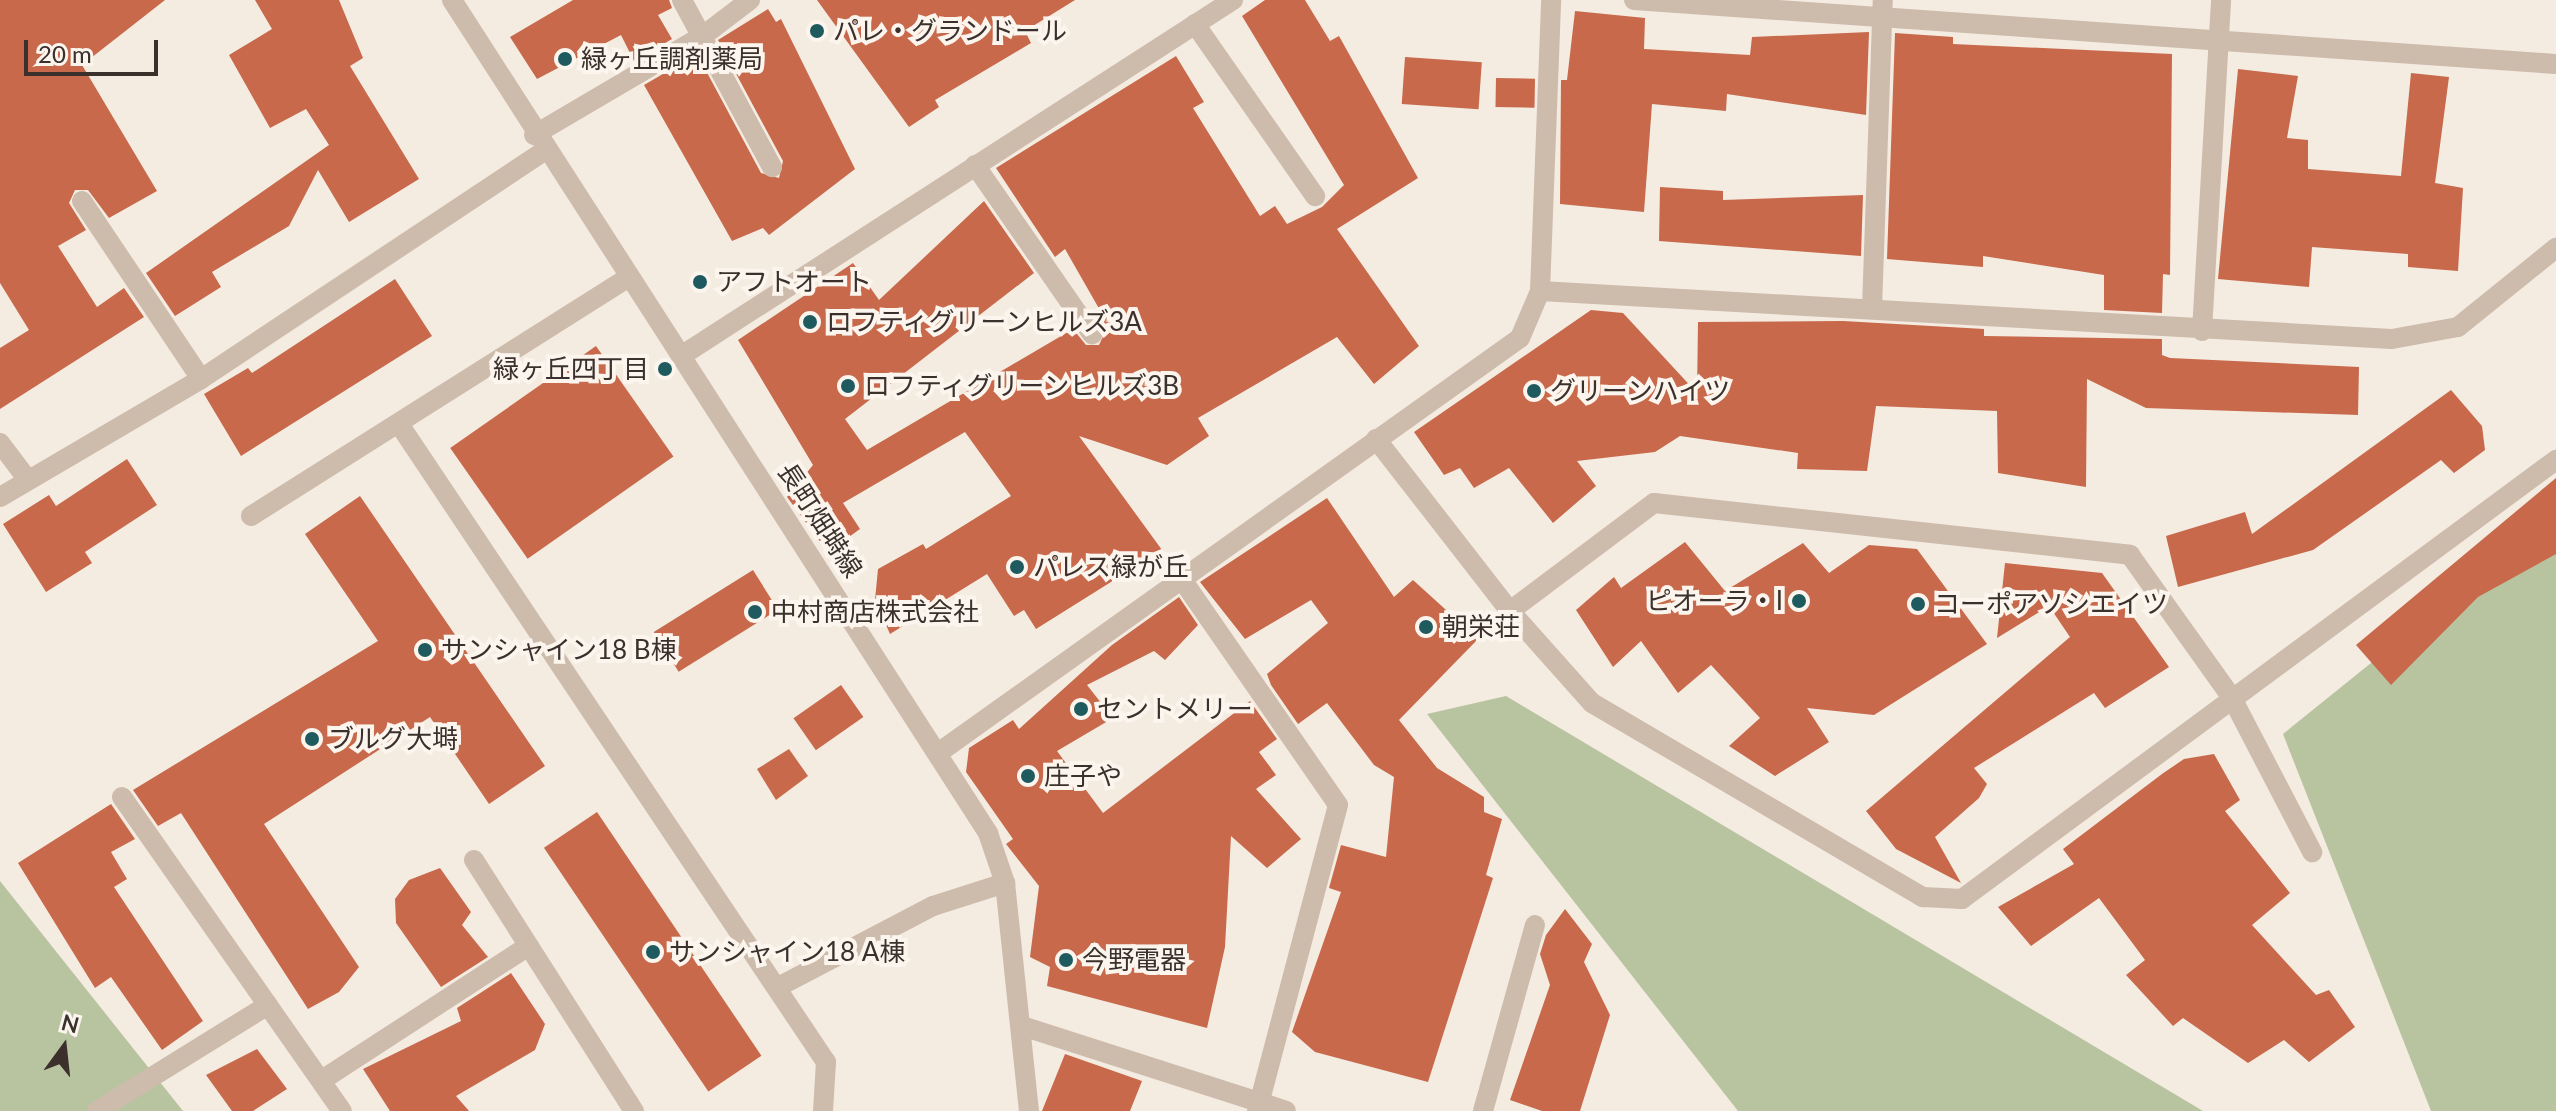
<!DOCTYPE html>
<meta charset="utf-8">
<style>
body{margin:0}
#map{position:relative;width:2556px;height:1111px;overflow:hidden;background:#f4ebe1;font-family:Lato,"Noto Sans JP",sans-serif}
div>[style]{position:absolute}
[style*='--x']{left:calc(var(--x)*1px);top:calc(var(--y)*1px);width:calc(var(--w)*1px);rotate:calc(var(--a)*1deg)}
.green>*{inset:0;background:#b8c4a0}
.building>*{inset:0;background:#c8694b;transform-origin:0 0}
.minor>*{height:20px;margin:-10px;padding:0 10px;transform-origin:10px;border-radius:10px;background:#cdbbac}
.dots>*{width:22px;height:22px;translate:-50% -50%;box-sizing:border-box;border:4px solid #fbf5ee;border-radius:50%}
span{translate:-50% -50%;white-space:nowrap;text-align:center;line-height:1.15;-webkit-text-stroke:8px #fbf5ee;paint-order:stroke}
.poi-label{font-size:26px;color:#3b302b}
.left{translate:0 -50%;text-align:left}
.right{translate:-100% -50%;text-align:right}
.street-label{font-size:26px;color:#3b302b}
.north{position:absolute;left:24px;top:1007px;width:80px;height:80px;-webkit-text-stroke:6px #fbf5ee;paint-order:stroke;rotate:15deg;font-size:22px;font-weight:700;line-height:32px;text-align:center;color:#3b302b}
.north::after{content:'';display:block;margin:auto;width:28px;height:36px;background:#3b302b;clip-path:polygon(50% 0,100% 100%,50% 72%,0 100%)}
.scale{position:absolute;left:24px;top:40px;width:134px;height:36px;box-sizing:border-box;border:4px solid #3b302b;border-top:0;padding-left:10px;font-size:24px;line-height:28px;white-space:nowrap;color:#3b302b;-webkit-text-stroke:6px #fbf5ee;paint-order:stroke}
</style>
<div id="map">
<div class="green">
<div style="clip-path:polygon(2556px 533px,2556px 1111px,2431px 1111px,2283px 734px,2505px 555px)"></div>
<div style="clip-path:polygon(1506px 696px,2203px 1111px,1738px 1111px,1427px 714px)"></div>
<div style="clip-path:polygon(0 881px,183px 1111px,0 1111px)"></div>
</div>
<div class="building">
<div style="clip-path:polygon(0 0,165px 0,82px 65px,157px 191px,109px 218px,88px 190px,75px 190px,69px 203px,86px 230px,58px 246px,97px 307px,124px 288px,144px 317px,0 409px,0 348px,29px 330px,0 283px)"></div>
<div style="clip-path:polygon(255px 0,339px 0,363px 58px,350px 66px,419px 179px,349px 222px,318px 170px,289px 226px,212px 272px,221px 287px,175px 316px,146px 273px,329px 145px,306px 109px,270px 128px,229px 55px,272px 29px)"></div>
<div style="clip-path:polygon(573px 0,669px 0,672px 8px,658px 15px,672px 39px,634px 61px,621px 35px,537px 79px,510px 37px)"></div>
<div style="clip-path:polygon(817px 0,1075px 0,1025px 31px,1031px 43px,935px 100px,939px 107px,909px 127px)"></div>
<div style="clip-path:polygon(1265px 0,1305px 0,1330px 41px,1339px 36px,1418px 178px,1337px 229px,1419px 346px,1374px 384px,1337px 337px,1198px 418px,1209px 436px,1167px 465px,1079px 436px,1162px 550px,1036px 629px,1024px 610px,1014px 616px,987px 574px,890px 634px,875px 600px,878px 569px,923px 544px,926px 549px,1011px 496px,965px 432px,843px 503px,860px 529px,828px 552px,787px 497px,813px 465px,738px 340px,853px 263px,879px 300px,984px 201px,1034px 273px,845px 419px,867px 450px,1073px 329px,1086px 345px,1099px 345px,1105px 332px,1095px 316px,1101px 312px,1065px 249px,1055px 257px,996px 168px,1176px 56px,1204px 102px,1193px 108px,1260px 216px,1275px 206px,1287px 224px,1322px 207px,1344px 185px,1242px 16px)"></div>
<div style="clip-path:polygon(768px 9px,776px 22px,781px 19px,855px 169px,769px 235px,763px 228px,732px 241px,644px 85px,697px 54px,761px 173px,779px 178px,783px 161px,718px 40px)"></div>
<div style="clip-path:polygon(1575px 11px,1645px 18px,1644px 49px,1750px 55px,1752px 37px,1869px 32px,1866px 115px,1727px 94px,1726px 111px,1652px 104px,1644px 212px,1560px 204px,1561px 80px,1567px 80px)"></div>
<div style="clip-path:polygon(1895px 33px,1953px 37px,1953px 44px,2172px 54px,2170px 275px,2163px 274px,2162px 313px,2104px 310px,2104px 275px,1983px 256px,1983px 267px,1887px 259px)"></div>
<div style="left:1405px;top:57px;width:77px;height:47px;rotate:4deg"></div>
<div style="clip-path:polygon(2238px 69px,2298px 76px,2287px 138px,2308px 140px,2308px 169px,2401px 176px,2411px 73px,2449px 77px,2435px 183px,2463px 188px,2458px 271px,2408px 267px,2408px 254px,2312px 247px,2309px 287px,2218px 279px)"></div>
<div style="left:1496px;top:78px;width:39px;height:29px;rotate:1deg"></div>
<div style="clip-path:polygon(1660px 187px,1723px 191px,1723px 200px,1863px 195px,1861px 256px,1659px 241px)"></div>
<div style="clip-path:polygon(395px 279px,432px 336px,241px 456px,204px 394px,248px 368px,252px 373px)"></div>
<div style="clip-path:polygon(1591px 310px,1623px 313px,1697px 393px,1698px 322px,1843px 321px,1984px 329px,1984px 336px,2162px 339px,2162px 355px,2170px 358px,2359px 367px,2358px 415px,2146px 408px,2087px 379px,2086px 487px,1998px 473px,1997px 411px,1876px 406px,1867px 471px,1797px 469px,1798px 453px,1680px 436px,1655px 452px,1577px 461px,1596px 486px,1553px 523px,1509px 468px,1474px 488px,1460px 468px,1444px 475px,1414px 432px)"></div>
<div style="left:596px;top:346px;width:135px;height:178px;rotate:55deg"></div>
<div style="clip-path:polygon(2451px 390px,2482px 426px,2485px 450px,2454px 473px,2441px 460px,2313px 550px,2178px 587px,2166px 536px,2245px 512px,2252px 534px)"></div>
<div style="clip-path:polygon(127px 459px,157px 505px,85px 552px,92px 563px,46px 592px,3px 524px,49px 495px,56px 506px)"></div>
<div style="clip-path:polygon(2556px 478px,2556px 554px,2478px 597px,2391px 685px,2356px 645px)"></div>
<div style="clip-path:polygon(360px 496px,545px 766px,489px 804px,430px 717px,264px 824px,359px 967px,339px 992px,308px 1009px,181px 813px,158px 826px,133px 790px,378px 641px,305px 534px)"></div>
<div style="clip-path:polygon(1327px 498px,1394px 597px,1413px 580px,1478px 639px,1399px 720px,1437px 768px,1484px 797px,1484px 812px,1502px 819px,1486px 875px,1493px 878px,1428px 1082px,1315px 1052px,1292px 1032px,1341px 892px,1329px 888px,1341px 845px,1386px 857px,1394px 777px,1374px 765px,1327px 703px,1298px 724px,1271px 685px,1267px 674px,1328px 623px,1311px 600px,1245px 639px,1200px 582px)"></div>
<div style="clip-path:polygon(1685px 542px,1725px 591px,1803px 543px,1829px 573px,1869px 545px,1917px 549px,1987px 644px,1874px 715px,1807px 708px,1829px 742px,1775px 776px,1729px 746px,1760px 718px,1711px 665px,1678px 693px,1641px 641px,1613px 667px,1576px 610px,1614px 577px,1621px 588px)"></div>
<div style="clip-path:polygon(2005px 563px,2102px 573px,2169px 667px,2105px 708px,2094px 693px,1974px 768px,1987px 784px,1979px 798px,1935px 837px,1961px 883px,1896px 849px,1866px 811px,2070px 637px,2049px 606px,1997px 638px)"></div>
<div style="left:753px;top:570px;width:47px;height:117px;rotate:58deg"></div>
<div style="clip-path:polygon(1179px 597px,1198px 625px,1165px 660px,1154px 651px,1087px 685px,1113px 718px,1057px 751px,1103px 813px,1250px 701px,1277px 739px,1259px 752px,1276px 775px,1256px 789px,1301px 839px,1267px 868px,1231px 836px,1225px 947px,1207px 1028px,1047px 986px,1050px 967px,1030px 957px,1039px 886px,1006px 844px,1013px 839px,966px 772px,969px 748px,1013px 720px,1019px 729px,1112px 645px)"></div>
<div style="left:841px;top:685px;width:39px;height:58px;rotate:55deg"></div>
<div style="clip-path:polygon(789px 749px,808px 776px,776px 800px,757px 769px)"></div>
<div style="clip-path:polygon(2214px 754px,2240px 800px,2225px 811px,2290px 893px,2252px 925px,2316px 995px,2329px 990px,2355px 1027px,2309px 1062px,2284px 1040px,2248px 1063px,2183px 1018px,2173px 1026px,2126px 975px,2145px 960px,2099px 898px,2031px 946px,1998px 907px,2074px 864px,2063px 849px,2162px 774px,2184px 759px)"></div>
<div style="clip-path:polygon(111px 804px,135px 839px,111px 852px,127px 879px,114px 887px,203px 1021px,162px 1050px,111px 977px,95px 988px,18px 863px)"></div>
<div style="left:597px;top:812px;width:294px;height:64px;rotate:56deg"></div>
<div style="clip-path:polygon(440px 868px,471px 912px,462px 925px,488px 957px,441px 987px,396px 923px,395px 899px,409px 880px)"></div>
<div style="clip-path:polygon(1565px 909px,1592px 944px,1584px 962px,1610px 1015px,1580px 1111px,1542px 1111px,1510px 1100px,1550px 985px,1540px 954px,1546px 935px)"></div>
<div style="clip-path:polygon(511px 973px,545px 1024px,535px 1050px,456px 1096px,469px 1111px,390px 1111px,363px 1069px,461px 1021px,457px 1008px)"></div>
<div style="clip-path:polygon(257px 1049px,287px 1089px,253px 1111px,232px 1111px,206px 1075px)"></div>
<div style="clip-path:polygon(1065px 1054px,1142px 1081px,1130px 1111px,1042px 1111px)"></div>
</div>
<div class="minor">
<div style="--x:452;--y:0;--w:991;--a:57.24"></div>
<div style="--x:988;--y:833;--w:53;--a:71.2"></div>
<div style="--x:1005;--y:883;--w:229;--a:84"></div>
<div style="--x:682;--y:0;--w:190;--a:61.7"></div>
<div style="--x:1634;--y:0;--w:924;--a:3.97"></div>
<div style="--x:1195;--y:24;--w:210;--a:55.1"></div>
<div style="--x:534;--y:135;--w:197;--a:-30.5"></div>
<div style="--x:704;--y:35;--w:58;--a:-37.3"></div>
<div style="--x:975;--y:165;--w:206;--a:55.3"></div>
<div style="--x:82;--y:201;--w:214;--a:56.2"></div>
<div style="--x:1540;--y:291;--w:853;--a:3.22"></div>
<div style="--x:2392;--y:339;--w:67;--a:-10.3"></div>
<div style="--x:2458;--y:327;--w:126;--a:-38.9"></div>
<div style="--x:1872;--y:308;--w:308;--a:-88"></div>
<div style="--x:2202;--y:331;--w:332;--a:-86.7"></div>
<div style="--x:681;--y:356;--w:657;--a:-32.82"></div>
<div style="--x:399;--y:424;--w:768;--a:56.21"></div>
<div style="--x:826;--y:1062;--w:49;--a:93.5"></div>
<div style="--x:1376;--y:439;--w:218;--a:52.1"></div>
<div style="--x:1510;--y:611;--w:123;--a:48.3"></div>
<div style="--x:1592;--y:703;--w:384;--a:30.4"></div>
<div style="--x:1923;--y:897;--w:39;--a:3"></div>
<div style="--x:1962;--y:899;--w:739;--a:-36.47"></div>
<div style="--x:0;--y:443;--w:46;--a:52.9"></div>
<div style="--x:0;--y:497;--w:233;--a:-30.4"></div>
<div style="--x:201;--y:379;--w:412;--a:-33.6"></div>
<div style="--x:251;--y:516;--w:447;--a:-32.3"></div>
<div style="--x:1183;--y:581;--w:272;--a:55.3"></div>
<div style="--x:1338;--y:805;--w:317;--a:104.8"></div>
<div style="--x:1510;--y:611;--w:180;--a:-36.9"></div>
<div style="--x:1654;--y:503;--w:479;--a:6.2"></div>
<div style="--x:2130;--y:555;--w:176;--a:54.5"></div>
<div style="--x:2232;--y:698;--w:174;--a:62.5"></div>
<div style="--x:941;--y:751;--w:711;--a:-35.5"></div>
<div style="--x:1520;--y:338;--w:51;--a:-66.9"></div>
<div style="--x:1540;--y:291;--w:291;--a:-87.8"></div>
<div style="--x:122;--y:797;--w:383;--a:55"></div>
<div style="--x:474;--y:860;--w:298;--a:57.5"></div>
<div style="--x:778;--y:987;--w:175;--a:-27.6"></div>
<div style="--x:933;--y:906;--w:76;--a:-17.7"></div>
<div style="--x:1022;--y:1026;--w:277;--a:17.8"></div>
<div style="--x:322;--y:1080;--w:246;--a:-33"></div>
<div style="--x:97;--y:1111;--w:201;--a:-31.8"></div>
<div style="--x:1483;--y:1111;--w:193;--a:-74.4"></div>
</div>
<div class="dots">
<div style="left:817px;top:31px;background:#1f5a5e"></div>
<div style="left:565px;top:59px;background:#1f5a5e"></div>
<div style="left:700px;top:282px;background:#1f5a5e"></div>
<div style="left:810px;top:322px;background:#1f5a5e"></div>
<div style="left:665px;top:369px;background:#1f5a5e"></div>
<div style="left:848px;top:386px;background:#1f5a5e"></div>
<div style="left:1534px;top:391px;background:#1f5a5e"></div>
<div style="left:1017px;top:567px;background:#1f5a5e"></div>
<div style="left:1799px;top:601px;background:#1f5a5e"></div>
<div style="left:1918px;top:604px;background:#1f5a5e"></div>
<div style="left:755px;top:612px;background:#1f5a5e"></div>
<div style="left:1426px;top:627px;background:#1f5a5e"></div>
<div style="left:425px;top:650px;background:#1f5a5e"></div>
<div style="left:1081px;top:709px;background:#1f5a5e"></div>
<div style="left:312px;top:739px;background:#1f5a5e"></div>
<div style="left:1028px;top:776px;background:#1f5a5e"></div>
<div style="left:653px;top:952px;background:#1f5a5e"></div>
<div style="left:1066px;top:960px;background:#1f5a5e"></div>
</div>
<div class="poi-label">
<span class="left" style="left:833px;top:31px">パレ・グランドール</span>
<span class="left" style="left:581px;top:59px">緑ヶ丘調剤薬局</span>
<span class="left" style="left:716px;top:282px">アフトオート</span>
<span class="left" style="left:826px;top:322px">ロフティグリーンヒルズ3A</span>
<span class="right" style="left:649px;top:369px">緑ヶ丘四丁目</span>
<span class="left" style="left:864px;top:386px">ロフティグリーンヒルズ3B</span>
<span class="left" style="left:1550px;top:391px">グリーンハイツ</span>
<span class="left" style="left:1033px;top:567px">パレス緑が丘</span>
<span class="right" style="left:1783px;top:601px">ピオーラ・I</span>
<span class="left" style="left:1934px;top:604px">コーポアソシエイツ</span>
<span class="left" style="left:771px;top:612px">中村商店株式会社</span>
<span class="left" style="left:1442px;top:627px">朝栄荘</span>
<span class="left" style="left:441px;top:650px">サンシャイン18 B棟</span>
<span class="left" style="left:1097px;top:709px">セントメリー</span>
<span class="left" style="left:328px;top:739px">ブルグ大塒</span>
<span class="left" style="left:1044px;top:776px">庄子や</span>
<span class="left" style="left:669px;top:952px">サンシャイン18 A棟</span>
<span class="left" style="left:1082px;top:960px">今野電器</span>
</div>
<div class="street-label">
<span style="left:820px;top:520px;rotate:57deg">長町畑塒線</span>
</div>
<div class="north">N</div>
<div class="scale">20 m</div>
</div>
